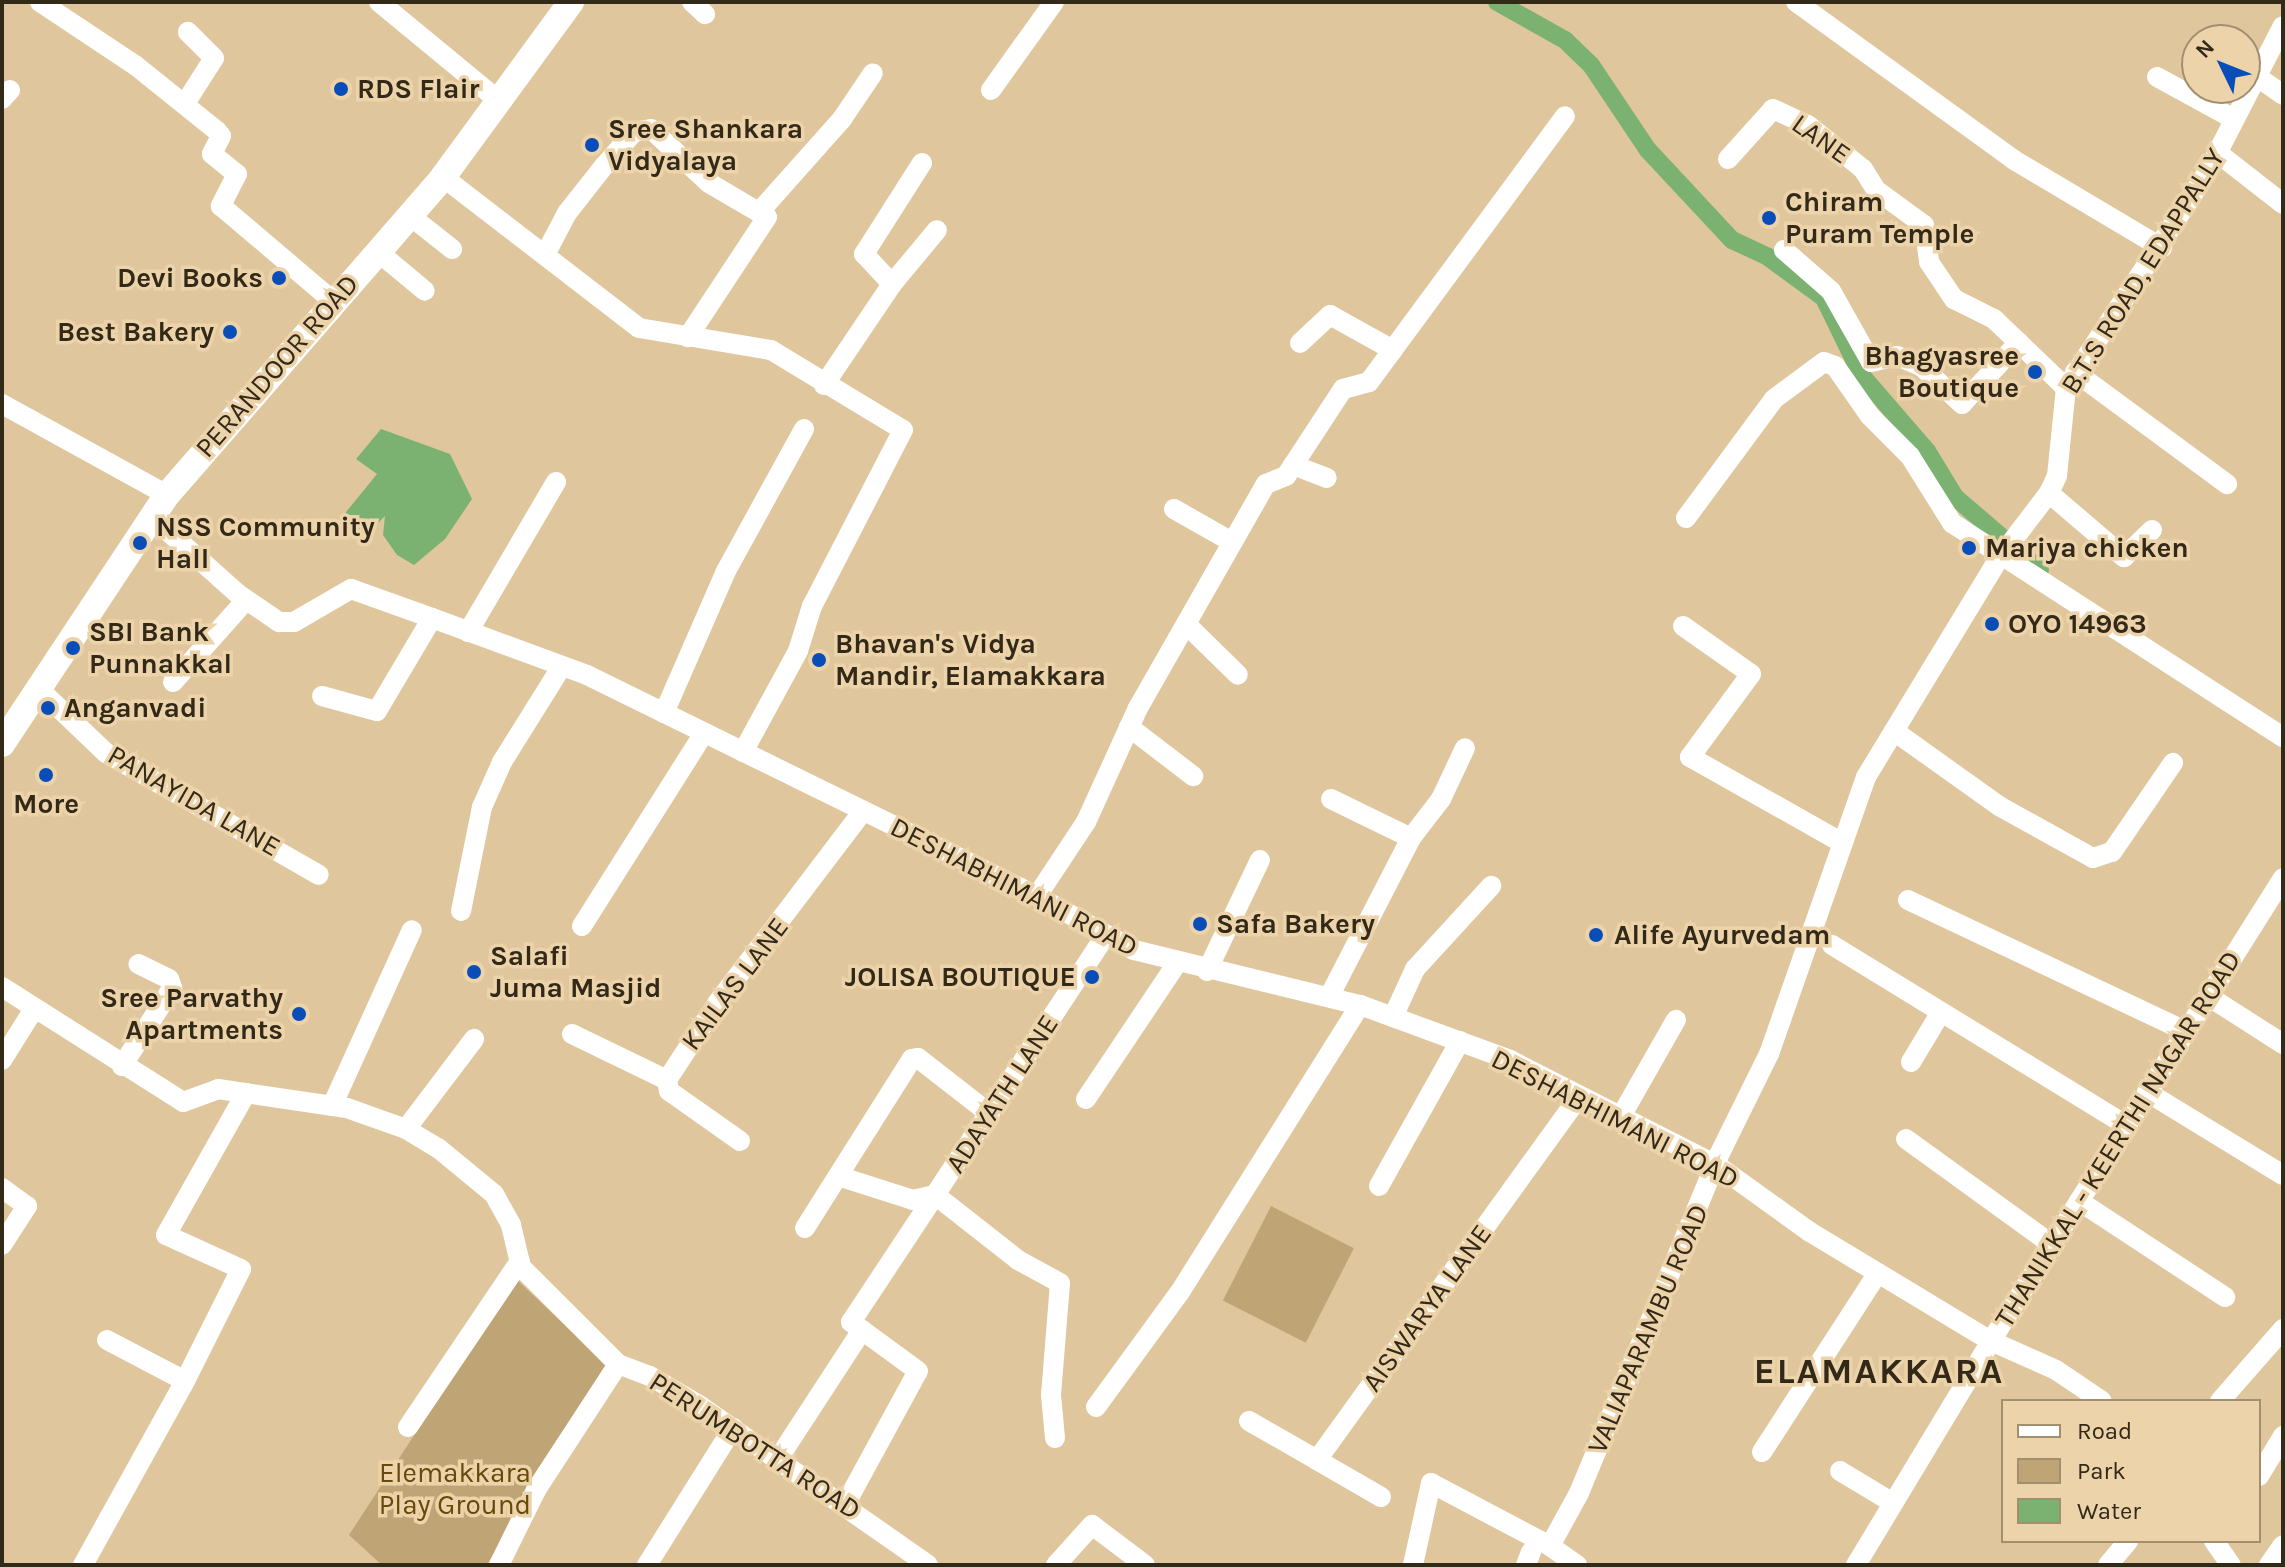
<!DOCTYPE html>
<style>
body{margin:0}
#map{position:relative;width:2285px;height:1567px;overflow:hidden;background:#dfc69d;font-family:Karla,sans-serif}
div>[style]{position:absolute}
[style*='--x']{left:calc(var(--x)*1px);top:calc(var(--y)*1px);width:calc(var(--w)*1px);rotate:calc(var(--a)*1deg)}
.green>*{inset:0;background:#bfa476;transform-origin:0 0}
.water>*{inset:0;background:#7cb271}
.canal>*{height:18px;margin:-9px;padding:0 9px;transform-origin:9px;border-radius:9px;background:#7cb271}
.minor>*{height:20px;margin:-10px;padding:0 10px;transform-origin:10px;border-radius:10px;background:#fff}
.major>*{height:26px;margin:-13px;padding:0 13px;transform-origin:13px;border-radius:13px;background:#fff}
.dots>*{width:22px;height:22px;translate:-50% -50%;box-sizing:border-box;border:4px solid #ecd3aa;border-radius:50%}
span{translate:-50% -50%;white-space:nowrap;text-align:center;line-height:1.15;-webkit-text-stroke:7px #ecd3aa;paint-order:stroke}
.poi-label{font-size:28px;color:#322919;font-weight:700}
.left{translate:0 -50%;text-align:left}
.right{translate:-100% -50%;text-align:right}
.street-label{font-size:28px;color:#322919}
.park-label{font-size:28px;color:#66490b}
.district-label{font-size:36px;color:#322919;font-weight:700;letter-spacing:2px}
.frame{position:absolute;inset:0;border:4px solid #322919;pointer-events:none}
.legend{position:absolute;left:2001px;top:1399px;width:260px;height:144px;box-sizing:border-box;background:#ecd3aa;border:2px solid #a28f70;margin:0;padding:10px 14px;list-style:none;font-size:24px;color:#322919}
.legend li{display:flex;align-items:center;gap:16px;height:40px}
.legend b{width:40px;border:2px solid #a28f70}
.north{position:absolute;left:2181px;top:24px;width:80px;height:80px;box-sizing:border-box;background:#ecd3aa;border:2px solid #a28f70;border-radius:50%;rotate:313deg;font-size:22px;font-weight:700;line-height:32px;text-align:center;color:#322919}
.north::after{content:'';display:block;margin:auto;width:28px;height:36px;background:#094eb8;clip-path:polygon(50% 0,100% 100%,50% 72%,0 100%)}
</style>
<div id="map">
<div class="green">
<div style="left:1271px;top:1206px;width:93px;height:106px;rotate:27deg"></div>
<div style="clip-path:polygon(516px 1279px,606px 1364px,487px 1565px,382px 1565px,349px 1535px)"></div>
</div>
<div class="water">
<div style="clip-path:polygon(381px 429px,450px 454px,472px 499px,445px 539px,414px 565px,397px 555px,383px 535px,385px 516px,365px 536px,342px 517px,377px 474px,356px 459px)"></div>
</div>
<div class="canal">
<div style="--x:1497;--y:2;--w:78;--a:29.2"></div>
<div style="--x:1565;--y:40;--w:36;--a:44"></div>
<div style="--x:1591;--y:65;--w:102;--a:56.2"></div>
<div style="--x:1648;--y:150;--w:123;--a:47"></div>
<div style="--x:1732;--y:240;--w:40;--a:25"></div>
<div style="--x:1768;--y:257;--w:69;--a:36.2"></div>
<div style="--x:1824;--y:298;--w:87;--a:64"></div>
<div style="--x:1862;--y:376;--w:99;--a:49.1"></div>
<div style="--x:1927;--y:451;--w:54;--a:58.7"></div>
<div style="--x:1955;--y:497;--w:112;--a:40.7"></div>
</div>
<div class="minor">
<div style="--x:40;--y:2;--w:114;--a:33.6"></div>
<div style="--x:135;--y:65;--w:105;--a:38.8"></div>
<div style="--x:217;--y:131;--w:6;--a:51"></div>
<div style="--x:221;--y:136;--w:20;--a:117"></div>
<div style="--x:212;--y:154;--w:32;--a:39"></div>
<div style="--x:237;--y:174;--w:36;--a:117"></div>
<div style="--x:221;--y:206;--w:147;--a:40.3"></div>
<div style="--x:379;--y:2;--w:156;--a:39.5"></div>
<div style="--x:692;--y:2;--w:18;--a:43"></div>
<div style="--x:1796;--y:2;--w:269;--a:35.9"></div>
<div style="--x:2014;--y:160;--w:172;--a:30.7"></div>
<div style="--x:2256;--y:76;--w:33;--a:35"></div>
<div style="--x:2157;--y:77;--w:88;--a:28.6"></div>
<div style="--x:991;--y:90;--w:108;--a:-54.4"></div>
<div style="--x:2;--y:99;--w:12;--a:-48"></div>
<div style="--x:186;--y:102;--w:52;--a:-57.5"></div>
<div style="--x:214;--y:58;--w:37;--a:-135"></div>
<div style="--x:2219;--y:154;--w:81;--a:38"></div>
<div style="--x:1728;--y:159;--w:67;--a:-48"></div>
<div style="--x:1773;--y:109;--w:38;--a:25"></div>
<div style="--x:1808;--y:125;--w:70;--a:38.7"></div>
<div style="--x:1863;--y:169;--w:25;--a:58"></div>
<div style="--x:1876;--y:190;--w:59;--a:36.1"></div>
<div style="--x:1924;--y:225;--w:37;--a:82"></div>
<div style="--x:1929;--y:262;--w:45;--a:56"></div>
<div style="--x:1954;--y:299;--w:45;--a:26.6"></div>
<div style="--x:1994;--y:319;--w:100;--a:43.8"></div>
<div style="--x:443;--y:177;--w:247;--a:37.6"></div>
<div style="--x:639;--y:328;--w:134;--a:9.5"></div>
<div style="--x:771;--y:350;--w:154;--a:31.2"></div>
<div style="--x:903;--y:430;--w:198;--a:117.3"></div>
<div style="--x:812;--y:606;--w:47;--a:107.3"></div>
<div style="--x:798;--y:651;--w:115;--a:118.6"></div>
<div style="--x:761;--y:210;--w:122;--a:-48.3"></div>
<div style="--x:842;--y:119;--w:55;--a:-56"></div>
<div style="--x:409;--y:215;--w:55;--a:38.3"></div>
<div style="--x:1784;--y:250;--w:62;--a:41.1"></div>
<div style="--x:1831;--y:291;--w:81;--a:60.6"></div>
<div style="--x:1871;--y:362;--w:27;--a:-13"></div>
<div style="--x:1897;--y:356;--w:26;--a:23"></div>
<div style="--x:1921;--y:366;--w:56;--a:42.8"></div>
<div style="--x:1962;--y:404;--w:84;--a:-47.4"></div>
<div style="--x:377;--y:251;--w:62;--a:39.8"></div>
<div style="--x:546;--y:253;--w:45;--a:-62.3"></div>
<div style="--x:567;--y:213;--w:60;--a:-51.8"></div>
<div style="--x:604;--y:166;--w:45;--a:-48.6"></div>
<div style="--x:634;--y:132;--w:17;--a:-10"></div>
<div style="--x:651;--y:129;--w:79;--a:43"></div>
<div style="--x:709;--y:183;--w:67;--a:30.4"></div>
<div style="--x:767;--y:217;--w:144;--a:123.4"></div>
<div style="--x:892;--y:284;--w:41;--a:-133"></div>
<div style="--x:864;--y:254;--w:108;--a:-57.5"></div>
<div style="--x:1300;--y:343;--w:41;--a:-43"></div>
<div style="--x:1330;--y:315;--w:72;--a:29.1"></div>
<div style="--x:2075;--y:372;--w:189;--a:36.4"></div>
<div style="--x:824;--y:385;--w:122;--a:-56"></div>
<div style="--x:892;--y:284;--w:70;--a:-50.2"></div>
<div style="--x:2;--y:404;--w:188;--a:28.9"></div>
<div style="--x:1293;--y:465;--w:36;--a:21"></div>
<div style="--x:2049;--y:493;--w:99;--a:40.5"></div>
<div style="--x:2124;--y:557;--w:39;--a:-44"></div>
<div style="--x:1174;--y:509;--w:67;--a:29.6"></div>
<div style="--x:153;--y:518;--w:114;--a:41.8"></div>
<div style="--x:238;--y:594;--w:50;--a:34.3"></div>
<div style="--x:279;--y:622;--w:15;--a:0"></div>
<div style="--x:294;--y:622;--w:66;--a:-30.1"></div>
<div style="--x:351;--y:589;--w:86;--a:19.7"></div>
<div style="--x:432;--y:618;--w:165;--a:20.2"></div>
<div style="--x:587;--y:675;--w:501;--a:26.16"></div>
<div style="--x:1037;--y:896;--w:111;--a:29.1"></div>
<div style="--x:1134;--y:950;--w:233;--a:13.7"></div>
<div style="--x:1360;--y:1005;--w:160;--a:20.1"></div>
<div style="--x:1510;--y:1060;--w:233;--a:27"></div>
<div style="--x:1718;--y:1166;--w:113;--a:35.7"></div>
<div style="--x:1810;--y:1232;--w:211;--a:31.1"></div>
<div style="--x:1991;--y:1341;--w:71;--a:24"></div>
<div style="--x:2056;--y:1370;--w:55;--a:34"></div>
<div style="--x:1686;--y:518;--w:148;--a:-53.5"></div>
<div style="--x:1774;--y:399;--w:62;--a:-36.5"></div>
<div style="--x:1824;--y:362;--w:12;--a:20"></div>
<div style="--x:1835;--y:366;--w:61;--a:55"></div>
<div style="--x:1870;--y:416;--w:57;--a:45"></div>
<div style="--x:1910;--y:456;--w:79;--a:57.9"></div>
<div style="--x:1952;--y:523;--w:394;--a:32.9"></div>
<div style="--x:1187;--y:625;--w:71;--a:44.4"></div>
<div style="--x:1683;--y:626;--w:83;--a:35.2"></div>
<div style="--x:1751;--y:674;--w:103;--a:126.3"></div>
<div style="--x:1690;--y:757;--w:173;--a:29.4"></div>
<div style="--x:468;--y:632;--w:174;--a:-59.6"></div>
<div style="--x:173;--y:682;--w:110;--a:-48.3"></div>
<div style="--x:39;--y:689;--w:93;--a:43.7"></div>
<div style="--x:106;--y:753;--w:245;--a:29.8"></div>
<div style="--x:322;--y:696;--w:57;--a:15.3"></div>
<div style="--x:377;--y:711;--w:108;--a:-59.4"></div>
<div style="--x:664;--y:713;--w:155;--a:-66.4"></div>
<div style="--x:726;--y:571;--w:162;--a:-61.2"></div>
<div style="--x:1129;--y:727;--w:81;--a:37.4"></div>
<div style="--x:1894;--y:731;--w:129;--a:35.5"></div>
<div style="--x:1999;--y:806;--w:107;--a:29"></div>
<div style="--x:2093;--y:858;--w:20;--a:-18"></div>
<div style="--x:2112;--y:852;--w:108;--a:-55.6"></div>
<div style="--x:1331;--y:799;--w:89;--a:26"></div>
<div style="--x:1037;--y:896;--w:89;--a:-56.5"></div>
<div style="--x:1086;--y:822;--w:125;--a:-65.5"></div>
<div style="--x:1138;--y:708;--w:258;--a:-60.3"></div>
<div style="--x:1266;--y:484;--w:22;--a:-22"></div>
<div style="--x:1286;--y:476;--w:104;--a:-56.8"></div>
<div style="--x:1343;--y:389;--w:27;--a:-15"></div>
<div style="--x:1369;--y:382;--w:330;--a:-53.6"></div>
<div style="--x:1908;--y:900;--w:306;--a:25.3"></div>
<div style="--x:461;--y:911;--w:106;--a:-78.6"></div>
<div style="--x:482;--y:807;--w:49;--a:-66"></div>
<div style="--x:502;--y:762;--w:113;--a:-58"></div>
<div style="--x:582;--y:926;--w:228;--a:-57.7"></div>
<div style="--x:1832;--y:945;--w:345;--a:31.5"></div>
<div style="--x:1207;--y:971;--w:123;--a:-64.5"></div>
<div style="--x:2;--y:987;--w:214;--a:32.4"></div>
<div style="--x:183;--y:1102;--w:37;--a:-20"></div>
<div style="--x:218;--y:1089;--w:130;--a:8.4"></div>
<div style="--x:347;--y:1108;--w:63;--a:19.6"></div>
<div style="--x:406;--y:1129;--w:37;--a:31"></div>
<div style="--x:438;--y:1148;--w:72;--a:39.4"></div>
<div style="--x:494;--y:1194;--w:35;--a:61"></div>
<div style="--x:511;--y:1225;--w:43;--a:76.6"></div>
<div style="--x:521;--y:1267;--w:137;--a:45"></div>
<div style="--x:618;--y:1364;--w:34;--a:21"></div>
<div style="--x:650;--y:1376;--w:57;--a:30.6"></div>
<div style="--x:699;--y:1405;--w:279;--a:34.9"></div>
<div style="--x:2208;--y:996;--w:89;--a:32.6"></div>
<div style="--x:1329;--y:997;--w:179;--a:-62.7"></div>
<div style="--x:1411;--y:838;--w:49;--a:-52.4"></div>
<div style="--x:1441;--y:799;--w:56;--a:-64.8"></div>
<div style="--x:1393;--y:1017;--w:53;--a:-65.4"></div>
<div style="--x:1415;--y:969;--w:113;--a:-47.5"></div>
<div style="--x:572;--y:1034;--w:106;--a:25.8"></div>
<div style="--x:2;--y:1060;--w:60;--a:-57.9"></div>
<div style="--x:1911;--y:1062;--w:58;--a:-59"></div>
<div style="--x:122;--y:1066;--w:93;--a:-57.3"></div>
<div style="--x:172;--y:988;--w:9;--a:-108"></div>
<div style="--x:169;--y:979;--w:34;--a:-154"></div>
<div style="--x:2147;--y:1092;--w:159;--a:31.4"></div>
<div style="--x:1086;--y:1099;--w:164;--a:-56.2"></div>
<div style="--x:332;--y:1106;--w:193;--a:-65.6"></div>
<div style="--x:1620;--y:1118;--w:113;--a:-60.3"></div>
<div style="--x:406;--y:1129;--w:113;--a:-52.9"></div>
<div style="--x:1906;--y:1139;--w:179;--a:35.9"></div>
<div style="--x:740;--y:1141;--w:87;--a:-144.8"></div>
<div style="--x:669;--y:1091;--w:11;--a:-100"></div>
<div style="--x:667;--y:1080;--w:93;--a:-56.8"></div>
<div style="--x:718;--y:1002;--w:240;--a:-52.8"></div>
<div style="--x:838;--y:1176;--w:79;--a:17.7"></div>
<div style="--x:913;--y:1200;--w:23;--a:-13"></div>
<div style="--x:1379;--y:1186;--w:166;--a:-60.8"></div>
<div style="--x:2;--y:1188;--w:31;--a:36"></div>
<div style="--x:27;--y:1206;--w:46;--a:122.7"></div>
<div style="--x:2079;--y:1201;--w:175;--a:33.3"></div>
<div style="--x:805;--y:1228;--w:200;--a:-57.7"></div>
<div style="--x:912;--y:1059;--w:6;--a:-9"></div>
<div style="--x:918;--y:1058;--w:91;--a:37.9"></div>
<div style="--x:107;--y:1340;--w:88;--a:27.7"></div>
<div style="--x:185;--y:1381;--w:125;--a:-63.4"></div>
<div style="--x:241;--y:1269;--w:82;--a:-155.6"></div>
<div style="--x:166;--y:1235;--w:163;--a:-60.6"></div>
<div style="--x:2220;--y:1401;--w:96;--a:-48.8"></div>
<div style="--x:1096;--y:1407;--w:142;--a:-53.9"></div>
<div style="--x:1180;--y:1292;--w:339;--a:-57.9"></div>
<div style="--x:1249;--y:1421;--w:78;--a:29.8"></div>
<div style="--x:408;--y:1427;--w:200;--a:-56"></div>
<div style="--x:1055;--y:1438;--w:43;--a:-95.3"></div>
<div style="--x:1051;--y:1395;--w:112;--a:-85.4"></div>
<div style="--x:1060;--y:1283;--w:48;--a:-151.3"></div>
<div style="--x:1018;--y:1260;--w:105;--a:-141.9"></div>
<div style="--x:935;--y:1195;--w:311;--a:-56.7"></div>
<div style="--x:1762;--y:1452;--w:213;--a:-57.1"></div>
<div style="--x:778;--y:1459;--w:154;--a:-56.9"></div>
<div style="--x:1840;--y:1471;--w:62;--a:31.1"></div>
<div style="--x:2259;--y:1476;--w:47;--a:-59"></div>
<div style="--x:1381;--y:1497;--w:74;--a:-150"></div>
<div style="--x:1317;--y:1460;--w:449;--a:-54.2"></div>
<div style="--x:846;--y:1503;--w:150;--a:-61.4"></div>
<div style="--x:918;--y:1371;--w:83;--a:-143.8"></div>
<div style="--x:851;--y:1322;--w:152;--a:-56.5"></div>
<div style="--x:2214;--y:1541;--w:29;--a:55"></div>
<div style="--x:83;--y:1565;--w:210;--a:-61"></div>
<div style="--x:499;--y:1565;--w:84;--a:-63.7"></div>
<div style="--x:536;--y:1490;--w:150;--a:-56.9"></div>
<div style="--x:647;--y:1565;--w:162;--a:-57.9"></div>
<div style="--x:1056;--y:1565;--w:54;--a:-48"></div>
<div style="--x:1092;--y:1525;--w:66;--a:37"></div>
<div style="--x:1413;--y:1565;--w:84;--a:-77.6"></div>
<div style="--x:1431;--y:1483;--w:135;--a:27.9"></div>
<div style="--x:1526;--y:1565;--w:14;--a:-69"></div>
<div style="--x:1577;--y:1565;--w:33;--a:-145"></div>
<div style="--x:1550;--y:1546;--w:60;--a:-61.3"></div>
<div style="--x:1579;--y:1493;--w:364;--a:-67.5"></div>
<div style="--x:1718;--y:1157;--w:115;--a:-63.7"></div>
<div style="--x:1769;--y:1054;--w:293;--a:-70.7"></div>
<div style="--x:1866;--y:777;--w:258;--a:-58.7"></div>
<div style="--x:2000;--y:557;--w:81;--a:-52.6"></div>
<div style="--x:2049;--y:493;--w:19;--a:-65"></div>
<div style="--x:2057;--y:476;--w:88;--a:-84.2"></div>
<div style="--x:2066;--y:388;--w:259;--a:-56.8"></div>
<div style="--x:2208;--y:171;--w:163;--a:-62.7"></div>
<div style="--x:1856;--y:1565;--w:262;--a:-58.9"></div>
<div style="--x:1991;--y:1341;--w:547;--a:-57.76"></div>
<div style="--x:2108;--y:1565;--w:31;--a:-50"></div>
<div style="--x:2269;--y:1565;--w:24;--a:-55"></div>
</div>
<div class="major">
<div style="--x:2;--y:744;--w:299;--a:-56.5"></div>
<div style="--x:167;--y:495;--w:421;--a:-49"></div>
<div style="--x:443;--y:177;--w:217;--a:-53.8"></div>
</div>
<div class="dots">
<div style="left:341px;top:89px;background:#094eb8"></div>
<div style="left:592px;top:145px;background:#094eb8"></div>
<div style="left:1769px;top:218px;background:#094eb8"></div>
<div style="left:279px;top:278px;background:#094eb8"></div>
<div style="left:230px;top:332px;background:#094eb8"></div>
<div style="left:2035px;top:372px;background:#094eb8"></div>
<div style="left:140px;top:543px;background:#094eb8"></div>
<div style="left:1969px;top:548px;background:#094eb8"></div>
<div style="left:1992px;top:624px;background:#094eb8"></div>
<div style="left:73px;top:648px;background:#094eb8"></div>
<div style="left:819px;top:660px;background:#094eb8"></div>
<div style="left:48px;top:708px;background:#094eb8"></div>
<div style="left:46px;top:775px;background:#094eb8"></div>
<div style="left:1200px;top:924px;background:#094eb8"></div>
<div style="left:1596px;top:935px;background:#094eb8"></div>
<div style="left:474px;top:972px;background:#094eb8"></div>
<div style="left:1092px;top:977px;background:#094eb8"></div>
<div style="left:299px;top:1014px;background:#094eb8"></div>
</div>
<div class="poi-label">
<span class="left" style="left:357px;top:89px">RDS Flair</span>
<span class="left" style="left:608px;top:145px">Sree Shankara<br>Vidyalaya</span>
<span class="left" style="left:1785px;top:218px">Chiram<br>Puram Temple</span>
<span class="right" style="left:263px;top:278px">Devi Books</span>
<span class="right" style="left:214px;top:332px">Best Bakery</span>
<span class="right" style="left:2019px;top:372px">Bhagyasree<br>Boutique</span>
<span class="left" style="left:156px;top:543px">NSS Community<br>Hall</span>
<span class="left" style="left:1985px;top:548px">Mariya chicken</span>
<span class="left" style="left:2008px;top:624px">OYO 14963</span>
<span class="left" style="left:89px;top:648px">SBI Bank<br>Punnakkal</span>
<span class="left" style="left:835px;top:660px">Bhavan's Vidya<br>Mandir, Elamakkara</span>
<span class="left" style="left:64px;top:708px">Anganvadi</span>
<span style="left:46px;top:804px">More</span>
<span class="left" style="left:1216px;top:924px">Safa Bakery</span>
<span class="left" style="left:1614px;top:935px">Alife Ayurvedam</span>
<span class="left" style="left:490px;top:972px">Salafi<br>Juma Masjid</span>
<span class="right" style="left:1076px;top:977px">JOLISA BOUTIQUE</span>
<span class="right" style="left:283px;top:1014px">Sree Parvathy<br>Apartments</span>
</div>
<div class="street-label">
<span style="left:1821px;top:139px;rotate:35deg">LANE</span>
<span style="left:2143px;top:271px;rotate:-58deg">B.T.S ROAD, EDAPPALLY</span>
<span style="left:277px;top:366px;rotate:-49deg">PERANDOOR ROAD</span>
<span style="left:194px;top:801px;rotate:30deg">PANAYIDA LANE</span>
<span style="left:1014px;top:887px;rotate:27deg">DESHABHIMANI ROAD</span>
<span style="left:735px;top:984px;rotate:-53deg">KAILAS LANE</span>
<span style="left:1002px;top:1094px;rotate:-57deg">ADAYATH LANE</span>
<span style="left:1615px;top:1119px;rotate:27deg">DESHABHIMANI ROAD</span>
<span style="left:2118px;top:1139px;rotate:-58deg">THANIKKAL - KEERTHI NAGAR ROAD</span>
<span style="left:1427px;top:1308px;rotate:-54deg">AISWARYA LANE</span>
<span style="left:1648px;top:1329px;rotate:-67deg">VALIAPARAMBU ROAD</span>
<span style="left:755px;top:1446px;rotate:33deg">PERUMBOTTA ROAD</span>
</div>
<div class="park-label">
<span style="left:455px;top:1489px">Elemakkara<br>Play Ground</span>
</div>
<div class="district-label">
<span style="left:1879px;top:1372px">ELAMAKKARA</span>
</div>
<div class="frame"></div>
<ul class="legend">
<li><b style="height:10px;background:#fff"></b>Road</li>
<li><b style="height:22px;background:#bfa476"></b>Park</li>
<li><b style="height:22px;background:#7cb271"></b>Water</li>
</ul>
<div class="north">N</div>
</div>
